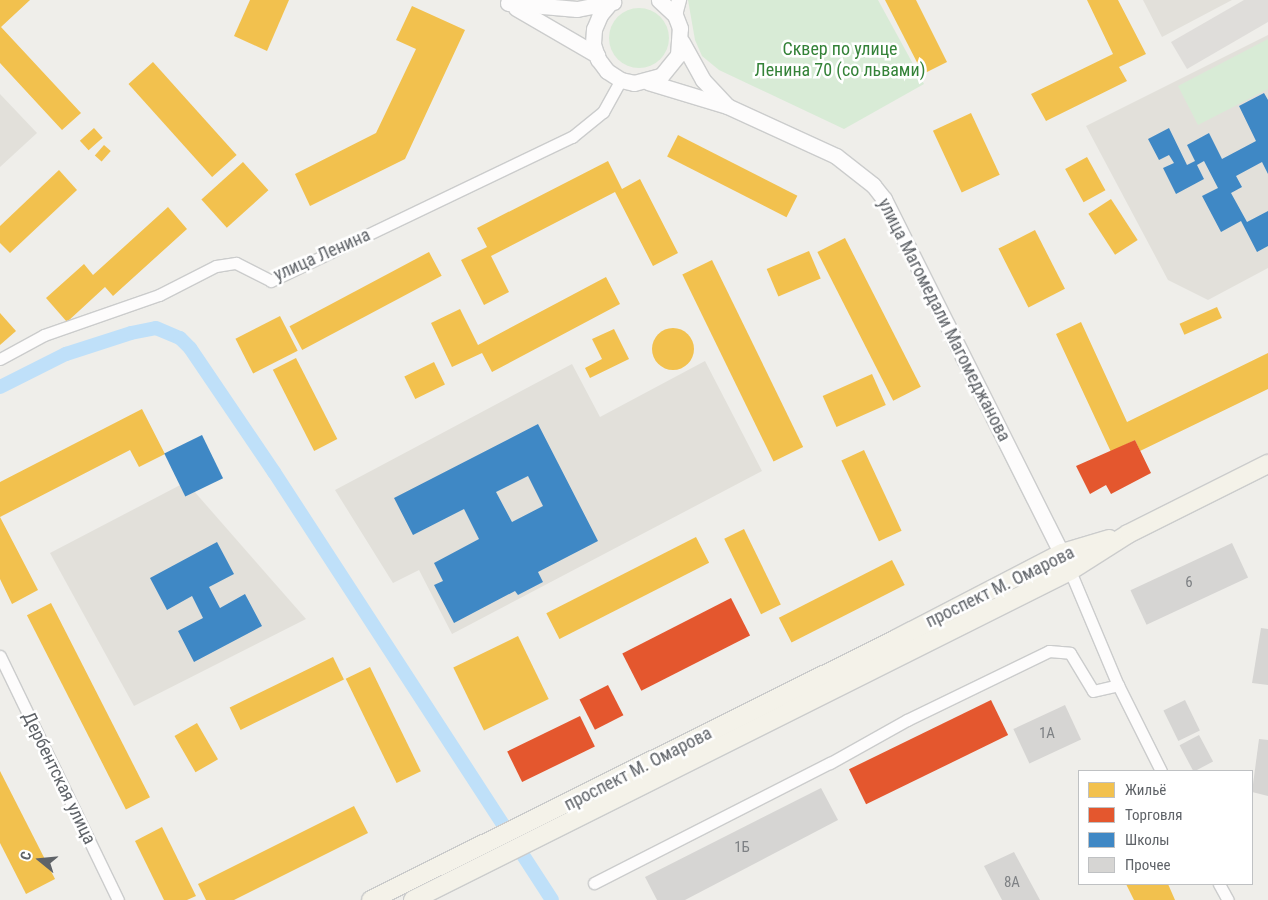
<!DOCTYPE html>
<meta charset="utf-8">
<style>
body{margin:0}
#map{position:relative;width:1268px;height:900px;overflow:hidden;background:#efeeea;font-family:"Roboto Condensed",sans-serif}
div>[style]{position:absolute}
[style*='--x']{left:calc(var(--x)*1px);top:calc(var(--y)*1px);width:calc(var(--w)*1px);rotate:calc(var(--a)*1deg)}
.industrial>*{inset:0;background:#dfddda}
.education>*{inset:0;background:#e2e0da}
.green>*{inset:0;background:#d8ebd6}
.round{border-radius:50%}
.homes>*{inset:0;background:#f2c14e;transform-origin:0 0}
.shops>*{inset:0;background:#e4572e;transform-origin:0 0}
.schools>*{inset:0;background:#3f88c5;transform-origin:0 0}
.canal>*{height:14px;margin:-7px;padding:0 7px;transform-origin:7px;border-radius:7px;background:#bfe0f9}
.building>*{inset:0;background:#d6d5d3;transform-origin:0 0}
.roads{filter:drop-shadow(1px 0 #cbcccc) drop-shadow(-1px 0 #cbcccc) drop-shadow(0 1px #cbcccc) drop-shadow(0 -1px #cbcccc)}
.minor>*{height:11px;margin:-5.5px;padding:0 5.5px;transform-origin:5.5px;border-radius:5.5px;background:#fdfcfc}
.tertiary>*{height:14px;margin:-7px;padding:0 7px;transform-origin:7px;border-radius:7px;background:#fdfcfc}
.secondary>*{height:15px;margin:-7.5px;padding:0 7.5px;transform-origin:7.5px;border-radius:7.5px;background:#fdfcfc}
.primary>*{height:18px;margin:-9px;padding:0 9px;transform-origin:9px;border-radius:9px;background:#f4f2e9}
span{translate:-50% -50%;white-space:nowrap;text-align:center;line-height:1.15;-webkit-text-stroke:5px #fff;paint-order:stroke}
.number-label{font-size:15px;color:#7e8184}
.number-label span{-webkit-text-stroke-width:0}
.park-label{font-size:18px;color:#348238}
.street-label{font-size:18px;color:#5f6368}
.legend{position:absolute;left:1078px;top:770px;width:175px;height:115px;box-sizing:border-box;background:#fff;border:1px solid #bfc1c3;margin:0;padding:6px 9px;list-style:none;font-size:15px;color:#5f6368}
.legend li{display:flex;align-items:center;gap:10px;height:25px}
.legend b{width:25px;border:1px solid #bfc1c3}
.north{position:absolute;left:15px;top:835px;width:50px;height:50px;-webkit-text-stroke:4px #fff;paint-order:stroke;rotate:287deg;font-size:14px;font-weight:700;line-height:20px;text-align:center;color:#5f6368}
.north::after{content:'';display:block;margin:auto;width:18px;height:22px;background:#5f6368;clip-path:polygon(50% 0,100% 100%,50% 72%,0 100%)}
</style>
<div id="map">
<div class="industrial">
<div style="clip-path:polygon(1244px 0,1268px 0,1268px 22px,1187px 69px,1171px 42px)"></div>
</div>
<div class="education">
<div style="clip-path:polygon(1143px 0,1232px 0,1162px 37px)"></div>
<div style="clip-path:polygon(1268px 35px,1268px 268px,1208px 300px,1168px 280px,1086px 126px)"></div>
<div style="clip-path:polygon(0 94px,37px 133px,0 167px)"></div>
<div style="clip-path:polygon(705px 361px,762px 471px,452px 634px,419px 570px,393px 583px,335px 490px,572px 364px,600px 417px)"></div>
<div style="clip-path:polygon(186px 482px,306px 619px,134px 706px,50px 553px)"></div>
</div>
<div class="green">
<div style="clip-path:polygon(688px 0,878px 0,924px 84px,844px 129px,719px 70px,702px 56px,695px 40px)"></div>
<div class="round" style="left:609px;top:8px;width:60px;height:60px"></div>
<div style="clip-path:polygon(1268px 39px,1268px 89px,1198px 125px,1178px 86px)"></div>
</div>
<div class="homes">
<div style="clip-path:polygon(0 0,30px 0,1px 27px,81px 113px,62px 130px,0 63px)"></div>
<div style="clip-path:polygon(250px 0,289px 0,267px 51px,234px 36px)"></div>
<div style="clip-path:polygon(885px 0,916px 0,947px 62px,923px 74px)"></div>
<div style="clip-path:polygon(1087px 0,1118px 0,1146px 54px,1119px 67px,1127px 81px,1046px 121px,1031px 94px,1113px 54px)"></div>
<div style="clip-path:polygon(412px 6px,465px 30px,405px 159px,310px 206px,295px 174px,376px 133px,416px 49px,396px 40px)"></div>
<div style="left:153px;top:62px;width:125px;height:33px;rotate:48deg"></div>
<div style="left:971px;top:113px;width:68px;height:42px;rotate:65deg"></div>
<div style="left:94px;top:128px;width:13px;height:19px;rotate:48deg"></div>
<div style="left:678px;top:135px;width:134px;height:24px;rotate:27deg"></div>
<div style="left:104px;top:145px;width:9px;height:14px;rotate:41deg"></div>
<div style="left:1087px;top:157px;width:38px;height:25px;rotate:61deg"></div>
<div style="clip-path:polygon(608px 161px,622px 189px,640px 179px,678px 253px,653px 266px,615px 192px,491px 256px,509px 292px,484px 305px,461px 260px,487px 247px,477px 228px)"></div>
<div style="left:243px;top:162px;width:38px;height:56px;rotate:48deg"></div>
<div style="clip-path:polygon(59px 170px,77px 190px,10px 253px,0 243px,0 226px)"></div>
<div style="left:1111px;top:199px;width:49px;height:27px;rotate:57deg"></div>
<div style="clip-path:polygon(168px 207px,187px 229px,113px 296px,105px 287px,67px 322px,46px 298px,84px 264px,93px 275px)"></div>
<div style="left:1035px;top:230px;width:66px;height:41px;rotate:63deg"></div>
<div style="left:845px;top:238px;width:167px;height:31px;rotate:63deg"></div>
<div style="left:809px;top:251px;width:30px;height:46px;rotate:67deg"></div>
<div style="left:429px;top:252px;width:27px;height:158px;rotate:62deg"></div>
<div style="left:712px;top:260px;width:208px;height:33px;rotate:64deg"></div>
<div style="clip-path:polygon(606px 277px,620px 304px,492px 372px,482px 353px,452px 367px,431px 323px,460px 309px,478px 345px)"></div>
<div style="left:1217px;top:307px;width:12px;height:41px;rotate:66deg"></div>
<div style="clip-path:polygon(0 313px,16px 331px,0 345px)"></div>
<div style="left:280px;top:316px;width:39px;height:50px;rotate:63deg"></div>
<div style="clip-path:polygon(1081px 322px,1127px 422px,1268px 353px,1268px 389px,1140px 451px,1135px 440px,1111px 452px,1056px 334px)"></div>
<div class="round" style="left:652px;top:328px;width:42px;height:42px"></div>
<div style="clip-path:polygon(614px 329px,629px 359px,590px 378px,585px 368px,602px 359px,592px 339px)"></div>
<div style="left:296px;top:358px;width:91px;height:26px;rotate:63deg"></div>
<div style="left:434px;top:362px;width:25px;height:33px;rotate:64deg"></div>
<div style="left:872px;top:374px;width:34px;height:54px;rotate:66deg"></div>
<div style="clip-path:polygon(142px 409px,165px 454px,139px 467px,130px 450px,0 517px,38px 590px,12px 604px,0 579px,0 482px)"></div>
<div style="left:864px;top:450px;width:89px;height:25px;rotate:65deg"></div>
<div style="left:744px;top:529px;width:84px;height:22px;rotate:64deg"></div>
<div style="left:696px;top:537px;width:29px;height:168px;rotate:63deg"></div>
<div style="left:892px;top:560px;width:28px;height:127px;rotate:63deg"></div>
<div style="left:51px;top:603px;width:218px;height:27px;rotate:63deg"></div>
<div style="left:518px;top:636px;width:70px;height:72px;rotate:64deg"></div>
<div style="left:333px;top:657px;width:25px;height:115px;rotate:64deg"></div>
<div style="left:370px;top:667px;width:116px;height:27px;rotate:64deg"></div>
<div style="left:197px;top:723px;width:42px;height:26px;rotate:60deg"></div>
<div style="clip-path:polygon(0 771px,55px 879px,26px 894px,0 843px)"></div>
<div style="clip-path:polygon(354px 806px,368px 833px,234px 900px,206px 900px,198px 884px)"></div>
<div style="clip-path:polygon(162px 827px,196px 896px,187px 900px,164px 900px,135px 841px)"></div>
<div style="clip-path:polygon(1126px 884px,1168px 884px,1175px 900px,1134px 900px)"></div>
</div>
<div class="shops">
<div style="clip-path:polygon(1135px 440px,1151px 473px,1111px 494px,1106px 485px,1090px 494px,1076px 466px)"></div>
<div style="left:731px;top:598px;width:42px;height:122px;rotate:63deg"></div>
<div style="left:608px;top:685px;width:34px;height:32px;rotate:63deg"></div>
<div style="left:991px;top:700px;width:39px;height:158px;rotate:64deg"></div>
<div style="left:580px;top:716px;width:34px;height:81px;rotate:64deg"></div>
</div>
<div class="schools">
<div style="clip-path:polygon(1264px 93px,1268px 100px,1268px 174px,1262px 162px,1236px 176px,1242px 187px,1231px 193px,1247px 222px,1268px 211px,1268px 246px,1257px 252px,1241px 221px,1221px 232px,1202px 196px,1218px 188px,1204px 161px,1197px 165px,1204px 179px,1176px 194px,1163px 168px,1174px 163px,1169px 155px,1159px 160px,1148px 139px,1169px 128px,1187px 165px,1195px 161px,1187px 145px,1209px 133px,1222px 159px,1256px 141px,1239px 106px)"></div>
<div style="clip-path:polygon(evenodd,538px 424px,598px 541px,538px 572px,543px 582px,518px 595px,515px 591px,454px 623px,434px 585px,443px 581px,434px 563px,479px 539px,464px 509px,413px 535px,394px 498px,538px 424px,528px 476px,543px 506px,512px 522px,496px 492px,528px 476px)"></div>
<div style="left:202px;top:435px;width:48px;height:42px;rotate:64deg"></div>
<div style="clip-path:polygon(217px 542px,234px 574px,209px 587px,220px 608px,245px 594px,262px 626px,194px 662px,178px 631px,203px 618px,192px 596px,167px 610px,150px 578px)"></div>
</div>
<div class="canal">
<div style="--x:0;--y:387;--w:74;--a:-26.6"></div>
<div style="--x:66;--y:354;--w:68;--a:-17.9"></div>
<div style="--x:131;--y:333;--w:25;--a:-11"></div>
<div style="--x:156;--y:328;--w:26;--a:23"></div>
<div style="--x:180;--y:338;--w:14;--a:45"></div>
<div style="--x:190;--y:348;--w:150;--a:55.9"></div>
<div style="--x:274;--y:472;--w:510;--a:56.99"></div>
</div>
<div class="building">
<div style="left:1232px;top:543px;width:38px;height:112px;rotate:65deg"></div>
<div style="clip-path:polygon(1261px 628px,1268px 629px,1268px 685px,1252px 683px)"></div>
<div style="left:1185px;top:700px;width:34px;height:24px;rotate:64deg"></div>
<div style="left:1065px;top:705px;width:38px;height:57px;rotate:65deg"></div>
<div style="left:1199px;top:735px;width:30px;height:22px;rotate:62deg"></div>
<div style="clip-path:polygon(1259px 739px,1268px 740px,1268px 796px,1252px 792px)"></div>
<div style="clip-path:polygon(821px 788px,838px 820px,685px 900px,657px 900px,645px 877px)"></div>
<div style="clip-path:polygon(1014px 852px,1040px 900px,1002px 900px,984px 866px)"></div>
</div>
<div class="roads">
<div class="minor">
<div style="--x:0;--y:359;--w:50;--a:-28.6"></div>
<div style="--x:44;--y:335;--w:122;--a:-19.2"></div>
<div style="--x:159;--y:295;--w:64;--a:-27"></div>
<div style="--x:216;--y:266;--w:20;--a:-9"></div>
<div style="--x:236;--y:263;--w:39;--a:27"></div>
<div style="--x:271;--y:281;--w:334;--a:-25.6"></div>
<div style="--x:572;--y:137;--w:40;--a:-39"></div>
<div style="--x:603;--y:112;--w:37;--a:-61"></div>
<div style="--x:1070;--y:571;--w:124;--a:67.2"></div>
<div style="--x:1118;--y:685;--w:96;--a:63.4"></div>
<div style="--x:0;--y:656;--w:271;--a:64.2"></div>
<div style="--x:594;--y:883;--w:265;--a:-27"></div>
<div style="--x:830;--y:763;--w:88;--a:-29.2"></div>
<div style="--x:907;--y:720;--w:158;--a:-25.9"></div>
<div style="--x:1049;--y:651;--w:21;--a:5"></div>
<div style="--x:1070;--y:653;--w:44;--a:58.8"></div>
<div style="--x:1093;--y:691;--w:26;--a:-13"></div>
<div style="--x:1219;--y:884;--w:18;--a:61"></div>
</div>
<div class="tertiary">
<div style="--x:675;--y:15;--w:16;--a:-75"></div>
</div>
<div class="secondary">
<div style="--x:508;--y:3;--w:69;--a:5"></div>
<div style="--x:577;--y:9;--w:37;--a:-11"></div>
<div style="--x:610;--y:3;--w:16;--a:130"></div>
<div style="--x:600;--y:15;--w:15;--a:113"></div>
<div style="--x:594;--y:29;--w:15;--a:94"></div>
<div style="--x:593;--y:44;--w:16;--a:72"></div>
<div style="--x:598;--y:59;--w:15;--a:53"></div>
<div style="--x:607;--y:71;--w:17;--a:33"></div>
<div style="--x:621;--y:80;--w:13;--a:13"></div>
<div style="--x:634;--y:83;--w:28;--a:-15"></div>
<div style="--x:661;--y:76;--w:27;--a:-51"></div>
<div style="--x:678;--y:55;--w:27;--a:-86"></div>
<div style="--x:680;--y:28;--w:14;--a:-111"></div>
<div style="--x:675;--y:15;--w:22;--a:-137"></div>
<div style="--x:516;--y:8;--w:94;--a:30.1"></div>
<div style="--x:682;--y:42;--w:43;--a:61.1"></div>
<div style="--x:703;--y:80;--w:34;--a:47"></div>
<div style="--x:648;--y:82;--w:83;--a:16.9"></div>
<div style="--x:727;--y:106;--w:120;--a:24.6"></div>
<div style="--x:836;--y:156;--w:47;--a:38.1"></div>
<div style="--x:873;--y:185;--w:18;--a:52"></div>
<div style="--x:884;--y:199;--w:416;--a:63.4"></div>
</div>
<div class="primary">
<div style="--x:371;--y:900;--w:586;--a:-26.43"></div>
<div style="--x:896;--y:639;--w:187;--a:-27.4"></div>
<div style="--x:1062;--y:553;--w:49;--a:-16.6"></div>
<div style="--x:413;--y:900;--w:735;--a:-26.6"></div>
<div style="--x:1070;--y:571;--w:69;--a:-32.5"></div>
<div style="--x:1128;--y:534;--w:157;--a:-26.6"></div>
</div>
</div>
<div class="number-label">
<span style="left:1189px;top:583px">6</span>
<span style="left:1047px;top:734px">1А</span>
<span style="left:742px;top:848px">1Б</span>
<span style="left:1012px;top:883px">8А</span>
</div>
<div class="park-label">
<span style="left:840px;top:60px">Сквер по улице<br>Ленина 70 (со львами)</span>
</div>
<div class="street-label">
<span style="left:322px;top:255px;rotate:-24deg">улица Ленина</span>
<span style="left:944px;top:320px;rotate:63deg">улица Магомедали Магомеджанова</span>
<span style="left:1000px;top:587px;rotate:-26deg">проспект М. Омарова</span>
<span style="left:638px;top:769px;rotate:-27deg">проспект М. Омарова</span>
<span style="left:59px;top:778px;rotate:64deg">Дербентская улица</span>
</div>
<ul class="legend">
<li><b style="height:14px;background:#f2c14e"></b>Жильё</li>
<li><b style="height:14px;background:#e4572e"></b>Торговля</li>
<li><b style="height:14px;background:#3f88c5"></b>Школы</li>
<li><b style="height:14px;background:#d6d5d3"></b>Прочее</li>
</ul>
<div class="north">С</div>
</div>
